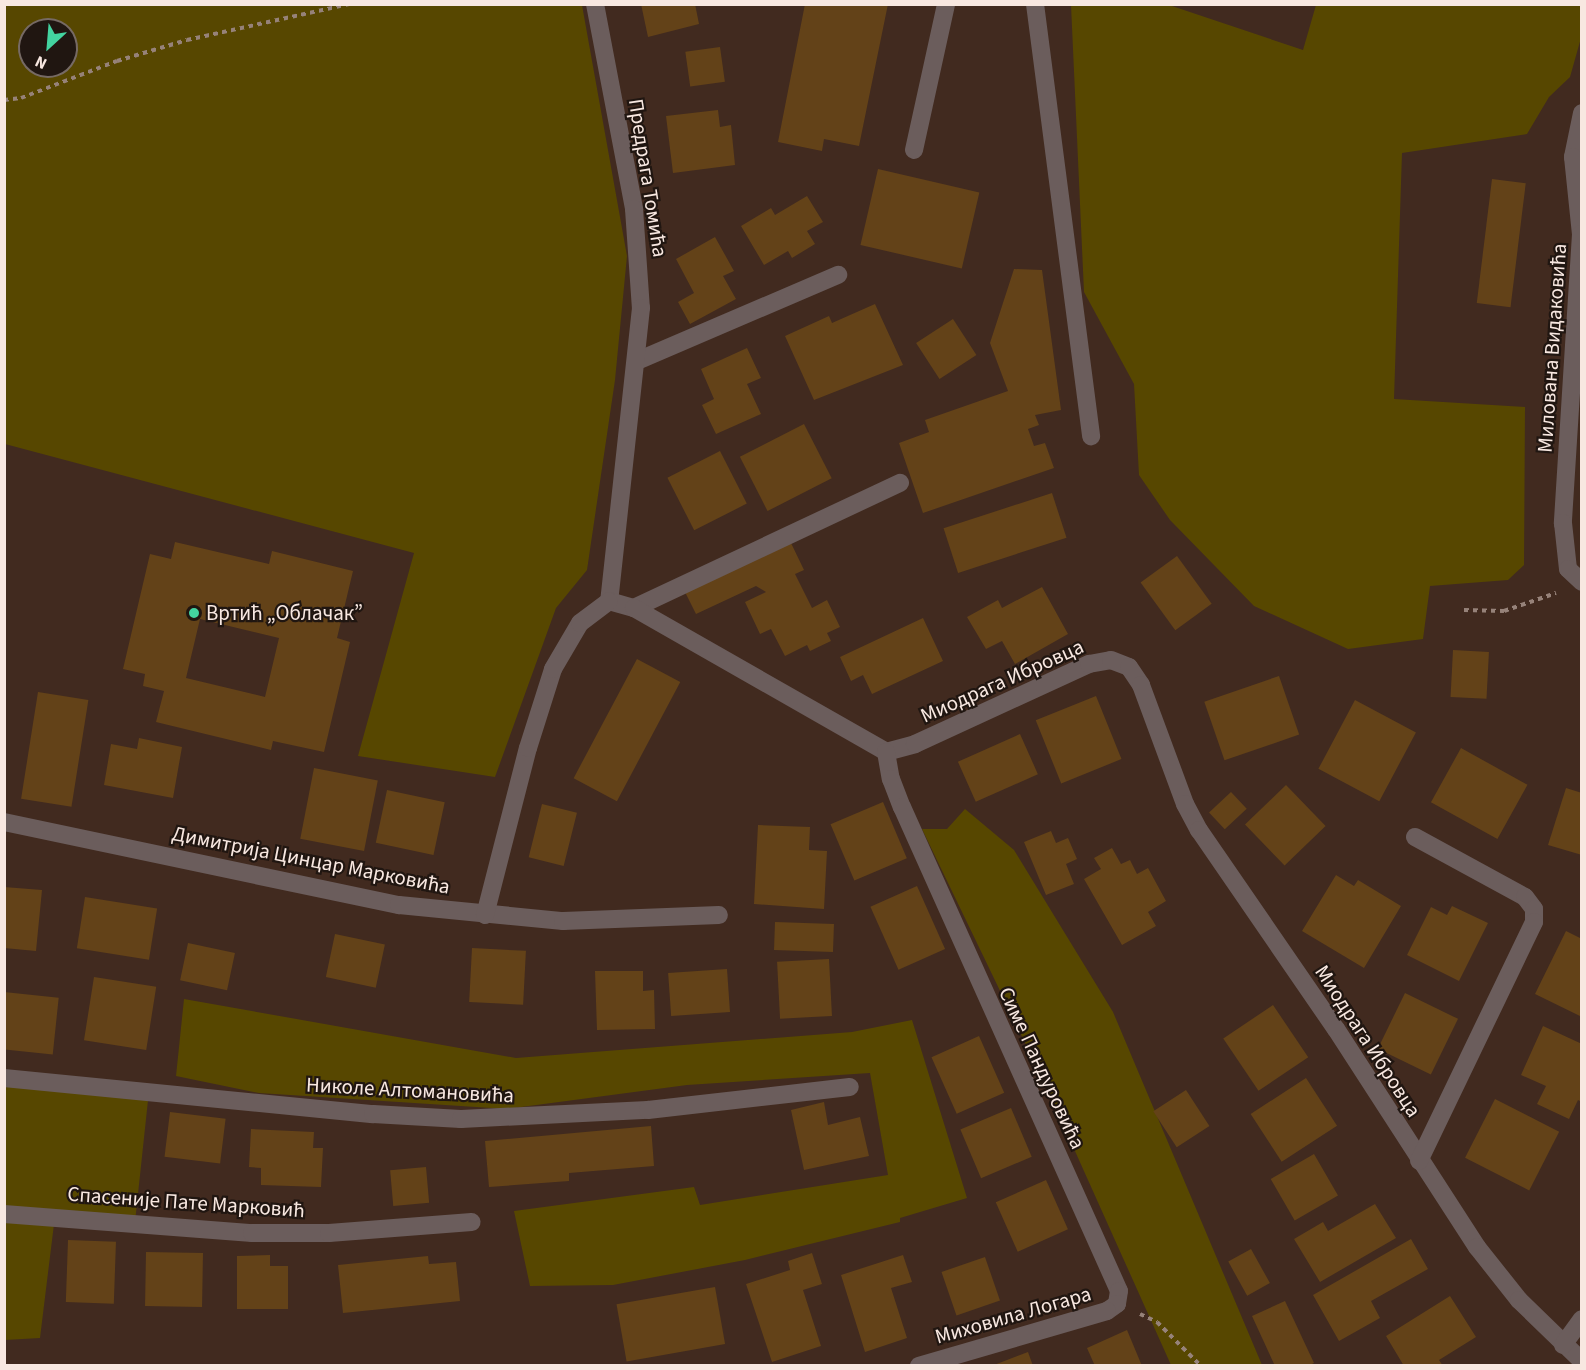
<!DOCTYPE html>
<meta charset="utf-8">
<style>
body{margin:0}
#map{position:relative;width:1586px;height:1370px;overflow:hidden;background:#412a1f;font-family:"Source Sans 3",sans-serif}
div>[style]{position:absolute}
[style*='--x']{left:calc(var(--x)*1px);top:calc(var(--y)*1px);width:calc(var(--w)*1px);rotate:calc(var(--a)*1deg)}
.green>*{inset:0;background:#574700}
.building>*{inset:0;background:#634218;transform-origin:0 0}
.path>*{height:4px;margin-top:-2px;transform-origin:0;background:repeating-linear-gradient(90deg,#968279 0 4.5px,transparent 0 9px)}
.lane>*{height:18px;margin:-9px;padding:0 9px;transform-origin:9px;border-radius:9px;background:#6b5d5c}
.street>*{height:18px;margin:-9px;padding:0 9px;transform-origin:9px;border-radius:9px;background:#6b5d5c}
.dots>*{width:16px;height:16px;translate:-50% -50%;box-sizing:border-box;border:3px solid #201611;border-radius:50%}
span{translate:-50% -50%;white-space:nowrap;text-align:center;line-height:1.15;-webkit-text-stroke:4.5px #201611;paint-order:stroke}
.street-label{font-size:21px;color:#f8e8e1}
.poi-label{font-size:21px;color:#f8e8e1}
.left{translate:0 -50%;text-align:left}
.frame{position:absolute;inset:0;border:6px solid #f8e8e1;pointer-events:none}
.north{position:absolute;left:18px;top:18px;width:60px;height:60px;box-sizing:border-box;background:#201611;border:2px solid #766a64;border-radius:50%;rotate:206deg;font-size:16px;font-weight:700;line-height:24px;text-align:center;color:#f8e8e1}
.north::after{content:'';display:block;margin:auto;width:21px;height:27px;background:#43d4a0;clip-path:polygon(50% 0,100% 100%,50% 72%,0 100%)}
</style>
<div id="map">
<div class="green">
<div style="clip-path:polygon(evenodd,4px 5px,582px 5px,627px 256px,615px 380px,587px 570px,556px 608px,495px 777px,358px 756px,414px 553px,5px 444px,4px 5px,30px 30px,66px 30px,66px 66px,30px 66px,30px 30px)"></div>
<div style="clip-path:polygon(1071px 5px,1169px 5px,1303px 50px,1316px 5px,1581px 5px,1581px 38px,1570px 77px,1549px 97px,1527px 134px,1402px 153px,1394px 399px,1525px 407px,1524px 565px,1508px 580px,1430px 586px,1423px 639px,1348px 649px,1254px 606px,1170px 520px,1139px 475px,1134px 384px,1084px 292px)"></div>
<div style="clip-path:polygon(965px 809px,1014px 850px,1113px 1012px,1262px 1365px,1171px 1365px,1044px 1082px,922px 829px,947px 829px)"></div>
<div style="clip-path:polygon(184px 999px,516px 1058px,852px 1032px,912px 1020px,967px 1198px,900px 1218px,900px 1222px,745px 1260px,613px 1285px,530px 1286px,514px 1211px,694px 1187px,700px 1205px,888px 1175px,870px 1073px,687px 1085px,507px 1109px,259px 1093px,176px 1076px)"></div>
<div style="clip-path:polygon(4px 1078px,149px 1091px,135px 1222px,55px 1216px,40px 1338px,5px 1340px)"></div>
</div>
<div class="building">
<div style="clip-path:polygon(641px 4px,695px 4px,699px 24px,648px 37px)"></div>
<div style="clip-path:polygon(805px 4px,888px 4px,859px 146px,824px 139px,822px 151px,778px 142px)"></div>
<div style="left:720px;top:47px;width:35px;height:35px;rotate:82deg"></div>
<div style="clip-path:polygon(718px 110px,720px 127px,731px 125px,735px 165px,673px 173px,666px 116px)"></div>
<div style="left:878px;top:169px;width:104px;height:78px;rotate:13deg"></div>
<div style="left:1492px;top:179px;width:34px;height:125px;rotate:7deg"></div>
<div style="clip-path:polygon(807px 196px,823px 222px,807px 231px,815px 244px,792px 258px,788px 251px,764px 265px,741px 226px,771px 208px,775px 215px)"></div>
<div style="clip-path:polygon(715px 237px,734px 271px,723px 276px,736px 299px,690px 324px,678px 302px,694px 293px,676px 259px)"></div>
<div style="clip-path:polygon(1014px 269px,1042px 270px,1061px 410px,1035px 415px,1039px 425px,1028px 429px,1034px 446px,1045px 443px,1054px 468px,923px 513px,899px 443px,929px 432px,925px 420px,1008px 391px,990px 343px)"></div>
<div style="clip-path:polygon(875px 304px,903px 365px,814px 400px,785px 336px,829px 316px,832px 323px)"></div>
<div style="left:953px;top:319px;width:43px;height:44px;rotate:57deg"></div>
<div style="clip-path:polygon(747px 348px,761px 378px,747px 384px,761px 414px,716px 434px,702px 405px,714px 399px,701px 369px)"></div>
<div style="left:804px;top:424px;width:61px;height:72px;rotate:63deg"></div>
<div style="left:720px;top:451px;width:59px;height:59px;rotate:63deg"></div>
<div style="left:1052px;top:493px;width:47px;height:114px;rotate:72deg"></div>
<div style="clip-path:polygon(evenodd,175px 542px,269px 564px,272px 551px,353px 571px,337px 638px,350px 642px,324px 752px,273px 741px,271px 750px,156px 722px,164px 691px,143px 686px,145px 674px,123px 669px,150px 554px,171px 559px,175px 542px,200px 619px,279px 638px,265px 697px,186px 678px,200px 619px)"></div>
<div style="clip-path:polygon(791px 543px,804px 570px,795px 574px,812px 608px,827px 600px,840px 627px,827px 633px,831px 641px,810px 651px,807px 645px,785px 656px,771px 629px,760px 634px,745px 602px,766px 592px,756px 586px,696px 614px,685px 592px)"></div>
<div style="left:1177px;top:556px;width:59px;height:45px;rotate:54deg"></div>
<div style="clip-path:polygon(1042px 587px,1068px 634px,1015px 664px,1002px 641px,986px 649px,967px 617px,998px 600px,1002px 608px)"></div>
<div style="clip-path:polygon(923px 618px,943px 661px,872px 694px,863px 675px,851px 681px,840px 657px)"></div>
<div style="left:1453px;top:650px;width:36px;height:47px;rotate:3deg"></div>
<div style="left:637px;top:659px;width:49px;height:135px;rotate:28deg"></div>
<div style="left:1279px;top:676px;width:62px;height:79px;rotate:71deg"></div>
<div style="left:38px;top:692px;width:51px;height:108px;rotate:9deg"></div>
<div style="left:1096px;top:696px;width:68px;height:65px;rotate:68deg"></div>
<div style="left:1355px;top:700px;width:69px;height:78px;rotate:28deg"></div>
<div style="left:1020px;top:734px;width:44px;height:68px;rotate:66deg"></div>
<div style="clip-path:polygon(139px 738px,182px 747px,173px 798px,104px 785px,111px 744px,137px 749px)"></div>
<div style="left:1461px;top:748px;width:76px;height:62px;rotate:29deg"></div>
<div style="left:314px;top:768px;width:65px;height:72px;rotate:11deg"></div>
<div style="left:1286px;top:785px;width:57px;height:57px;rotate:46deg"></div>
<div style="clip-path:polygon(1566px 788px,1582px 793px,1582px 855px,1548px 845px)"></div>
<div style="left:387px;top:790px;width:59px;height:54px;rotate:12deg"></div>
<div style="left:1231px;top:792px;width:23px;height:30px;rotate:47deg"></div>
<div style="left:883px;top:802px;width:61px;height:57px;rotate:67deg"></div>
<div style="left:542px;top:804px;width:36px;height:55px;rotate:14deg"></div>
<div style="clip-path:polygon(758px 825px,810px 827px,809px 850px,827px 851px,824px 909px,754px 904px)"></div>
<div style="clip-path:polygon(1051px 831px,1056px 843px,1068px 838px,1077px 859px,1066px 864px,1074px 884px,1046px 895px,1024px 842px)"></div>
<div style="clip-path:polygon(1112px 848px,1121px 864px,1130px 860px,1137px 874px,1148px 868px,1166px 901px,1148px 912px,1156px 926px,1122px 945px,1084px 879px,1101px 869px,1094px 858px)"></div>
<div style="clip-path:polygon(1336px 875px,1354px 886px,1358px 880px,1401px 906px,1364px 968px,1302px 931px)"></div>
<div style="left:917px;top:886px;width:69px;height:51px;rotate:66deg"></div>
<div style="clip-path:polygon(4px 887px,42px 890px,36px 951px,4px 948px)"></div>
<div style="left:85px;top:897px;width:73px;height:52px;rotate:9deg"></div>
<div style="clip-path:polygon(1452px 906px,1488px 923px,1459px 981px,1407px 955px,1431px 907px,1447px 915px)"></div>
<div style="left:775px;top:922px;width:59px;height:28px;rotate:2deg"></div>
<div style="clip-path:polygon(1566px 931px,1582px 939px,1582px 1017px,1535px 994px)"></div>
<div style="left:335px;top:934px;width:51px;height:44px;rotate:12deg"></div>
<div style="left:188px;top:943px;width:48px;height:38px;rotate:12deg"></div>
<div style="left:472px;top:948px;width:54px;height:54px;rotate:3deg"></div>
<div style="left:829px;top:959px;width:57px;height:52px;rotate:87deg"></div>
<div style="left:727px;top:969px;width:43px;height:59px;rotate:86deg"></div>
<div style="clip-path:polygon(595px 971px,643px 971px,643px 991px,654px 990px,655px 1029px,597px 1030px)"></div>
<div style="left:94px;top:977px;width:63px;height:64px;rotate:9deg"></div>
<div style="left:4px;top:992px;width:55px;height:57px;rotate:6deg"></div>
<div style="left:1405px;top:993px;width:59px;height:62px;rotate:26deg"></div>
<div style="left:1273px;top:1005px;width:63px;height:60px;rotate:56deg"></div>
<div style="clip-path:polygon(1543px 1026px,1582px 1044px,1582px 1102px,1578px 1100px,1569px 1119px,1537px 1104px,1546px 1086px,1521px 1075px)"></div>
<div style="left:979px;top:1036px;width:62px;height:52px;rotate:66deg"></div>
<div style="left:1306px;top:1078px;width:57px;height:66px;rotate:57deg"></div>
<div style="left:1186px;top:1090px;width:43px;height:39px;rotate:57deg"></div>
<div style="left:1495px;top:1099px;width:72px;height:66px;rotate:27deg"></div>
<div style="clip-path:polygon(824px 1102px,828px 1125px,860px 1117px,869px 1156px,804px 1170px,791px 1110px)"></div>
<div style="left:1011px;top:1108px;width:53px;height:55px;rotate:67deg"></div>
<div style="left:170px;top:1112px;width:56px;height:45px;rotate:7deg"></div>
<div style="clip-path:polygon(651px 1126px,654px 1166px,569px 1173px,569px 1181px,489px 1187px,485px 1141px)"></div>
<div style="clip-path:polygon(251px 1129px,314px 1132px,313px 1148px,323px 1148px,321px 1187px,261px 1185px,261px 1168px,249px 1167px)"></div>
<div style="left:1314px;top:1154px;width:48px;height:50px;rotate:60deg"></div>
<div style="left:426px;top:1167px;width:36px;height:36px;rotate:85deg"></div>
<div style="left:1046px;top:1180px;width:54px;height:55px;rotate:66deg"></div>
<div style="clip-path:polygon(1375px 1204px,1396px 1238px,1320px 1282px,1294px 1239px,1323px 1222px,1328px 1231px)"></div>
<div style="clip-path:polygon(1411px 1239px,1428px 1269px,1371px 1301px,1380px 1318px,1339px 1341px,1313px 1295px)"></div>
<div style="left:68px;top:1240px;width:48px;height:62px;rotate:2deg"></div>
<div style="left:1251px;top:1249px;width:39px;height:26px;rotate:61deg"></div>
<div style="left:146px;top:1252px;width:57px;height:54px;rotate:1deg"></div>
<div style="clip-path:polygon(812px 1253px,822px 1284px,803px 1290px,821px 1346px,772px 1362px,746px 1284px,790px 1270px,788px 1261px)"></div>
<div style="clip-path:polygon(270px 1255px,270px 1266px,288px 1266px,288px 1309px,237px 1309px,237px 1256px)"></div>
<div style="clip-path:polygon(903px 1255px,912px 1282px,891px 1288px,907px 1338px,865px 1352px,841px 1275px)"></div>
<div style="clip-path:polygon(428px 1256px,429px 1264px,456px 1262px,460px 1301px,343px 1313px,338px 1265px)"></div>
<div style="left:985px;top:1257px;width:46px;height:46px;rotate:71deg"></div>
<div style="left:715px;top:1287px;width:58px;height:100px;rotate:80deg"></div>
<div style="clip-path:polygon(1450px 1296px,1476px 1337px,1439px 1360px,1443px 1366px,1404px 1366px,1386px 1336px)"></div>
<div style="clip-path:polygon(1285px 1301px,1314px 1363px,1308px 1366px,1275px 1366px,1252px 1316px)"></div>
<div style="clip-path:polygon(1127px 1330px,1142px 1366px,1095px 1366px,1087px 1348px)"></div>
<div style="clip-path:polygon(1028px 1352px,1033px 1366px,994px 1366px,994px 1365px)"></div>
</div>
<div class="path">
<div style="--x:4;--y:100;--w:17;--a:-7"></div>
<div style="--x:21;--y:98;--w:103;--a:-21.1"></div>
<div style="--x:117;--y:61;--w:73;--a:-16.7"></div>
<div style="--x:187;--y:40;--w:167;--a:-12.5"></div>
<div style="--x:1464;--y:610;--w:40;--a:1.4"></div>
<div style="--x:1504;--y:611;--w:55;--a:-19.1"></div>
<div style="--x:1140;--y:1314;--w:19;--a:25"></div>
<div style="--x:1157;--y:1322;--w:62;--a:45"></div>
</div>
<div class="lane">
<div style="--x:1035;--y:4;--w:436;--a:82.6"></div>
<div style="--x:914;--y:150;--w:149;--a:-77.6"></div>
<div style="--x:637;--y:361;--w:219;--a:-23.2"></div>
<div style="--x:634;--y:608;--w:294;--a:-25.2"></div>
</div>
<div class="street">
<div style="--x:595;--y:4;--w:209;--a:79.2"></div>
<div style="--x:634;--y:209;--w:99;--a:86"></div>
<div style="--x:641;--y:308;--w:295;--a:96.2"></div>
<div style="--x:1582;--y:113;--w:45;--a:101.6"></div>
<div style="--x:1573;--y:157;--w:77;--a:84.1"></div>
<div style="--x:1581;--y:234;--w:290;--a:93.6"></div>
<div style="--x:1563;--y:523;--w:46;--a:83.8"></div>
<div style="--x:1568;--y:569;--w:19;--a:43"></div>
<div style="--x:609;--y:601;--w:26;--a:16"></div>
<div style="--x:634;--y:608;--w:290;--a:29.7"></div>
<div style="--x:886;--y:752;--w:30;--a:-15"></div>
<div style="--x:915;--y:744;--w:192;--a:-24.7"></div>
<div style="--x:1089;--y:664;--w:22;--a:-10"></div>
<div style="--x:1111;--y:660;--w:19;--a:21"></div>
<div style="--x:1129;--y:667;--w:22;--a:56"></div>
<div style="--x:1141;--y:685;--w:127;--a:69.7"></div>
<div style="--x:1185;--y:804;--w:30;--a:62"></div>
<div style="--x:1199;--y:830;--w:242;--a:55.5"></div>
<div style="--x:1336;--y:1029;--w:260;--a:57.1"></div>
<div style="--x:1477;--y:1247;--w:68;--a:51.6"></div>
<div style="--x:1519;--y:1300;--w:88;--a:44.1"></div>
<div style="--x:886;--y:752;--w:27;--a:80"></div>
<div style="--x:891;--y:779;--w:30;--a:69"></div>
<div style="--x:902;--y:807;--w:530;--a:65.85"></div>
<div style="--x:1119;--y:1291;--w:13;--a:99"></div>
<div style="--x:1117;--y:1304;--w:12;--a:145"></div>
<div style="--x:1107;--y:1311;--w:196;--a:163.7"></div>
<div style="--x:4;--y:822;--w:404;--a:11.9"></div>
<div style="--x:399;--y:905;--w:165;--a:5.6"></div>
<div style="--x:563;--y:921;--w:156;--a:-2.2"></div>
<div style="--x:1415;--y:837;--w:125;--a:28.6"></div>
<div style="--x:1525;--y:897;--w:15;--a:53"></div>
<div style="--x:1534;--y:909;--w:13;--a:90"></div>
<div style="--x:1534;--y:922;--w:265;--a:115.7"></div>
<div style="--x:485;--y:915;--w:172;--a:-75.6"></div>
<div style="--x:528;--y:748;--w:83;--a:-72.4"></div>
<div style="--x:553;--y:669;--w:53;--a:-59.6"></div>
<div style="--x:580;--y:623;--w:36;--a:-37"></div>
<div style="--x:4;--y:1078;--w:371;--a:5.6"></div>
<div style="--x:373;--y:1114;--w:88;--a:3.3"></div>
<div style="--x:461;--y:1119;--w:187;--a:-2.8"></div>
<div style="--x:648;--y:1110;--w:203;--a:-6.5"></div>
<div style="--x:4;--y:1214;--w:249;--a:4.4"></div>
<div style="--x:252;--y:1233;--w:77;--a:0"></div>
<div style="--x:329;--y:1233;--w:143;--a:-4.4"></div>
<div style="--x:1563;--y:1345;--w:32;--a:-54"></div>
</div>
<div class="dots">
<div style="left:194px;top:613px;background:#43d4a0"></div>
</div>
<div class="street-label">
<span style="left:648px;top:178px;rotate:81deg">Предрага Томића</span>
<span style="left:1552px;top:348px;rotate:-86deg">Милована Видаковића</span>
<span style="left:1002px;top:681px;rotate:-24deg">Миодрага Ибровца</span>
<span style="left:311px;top:860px;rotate:11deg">Димитрија Цинцар Марковића</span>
<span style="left:1368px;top:1041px;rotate:57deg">Миодрага Ибровца</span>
<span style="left:1042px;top:1068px;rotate:65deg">Симе Пандуровића</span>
<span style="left:410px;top:1090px;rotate:3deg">Николе Алтомановића</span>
<span style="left:186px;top:1202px;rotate:4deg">Спасеније Пате Марковић</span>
<span style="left:1013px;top:1315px;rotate:-16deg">Миховила Логара</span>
</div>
<div class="poi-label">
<span class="left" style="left:206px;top:613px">Вртић „Облачак”</span>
</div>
<div class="frame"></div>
<div class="north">N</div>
</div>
